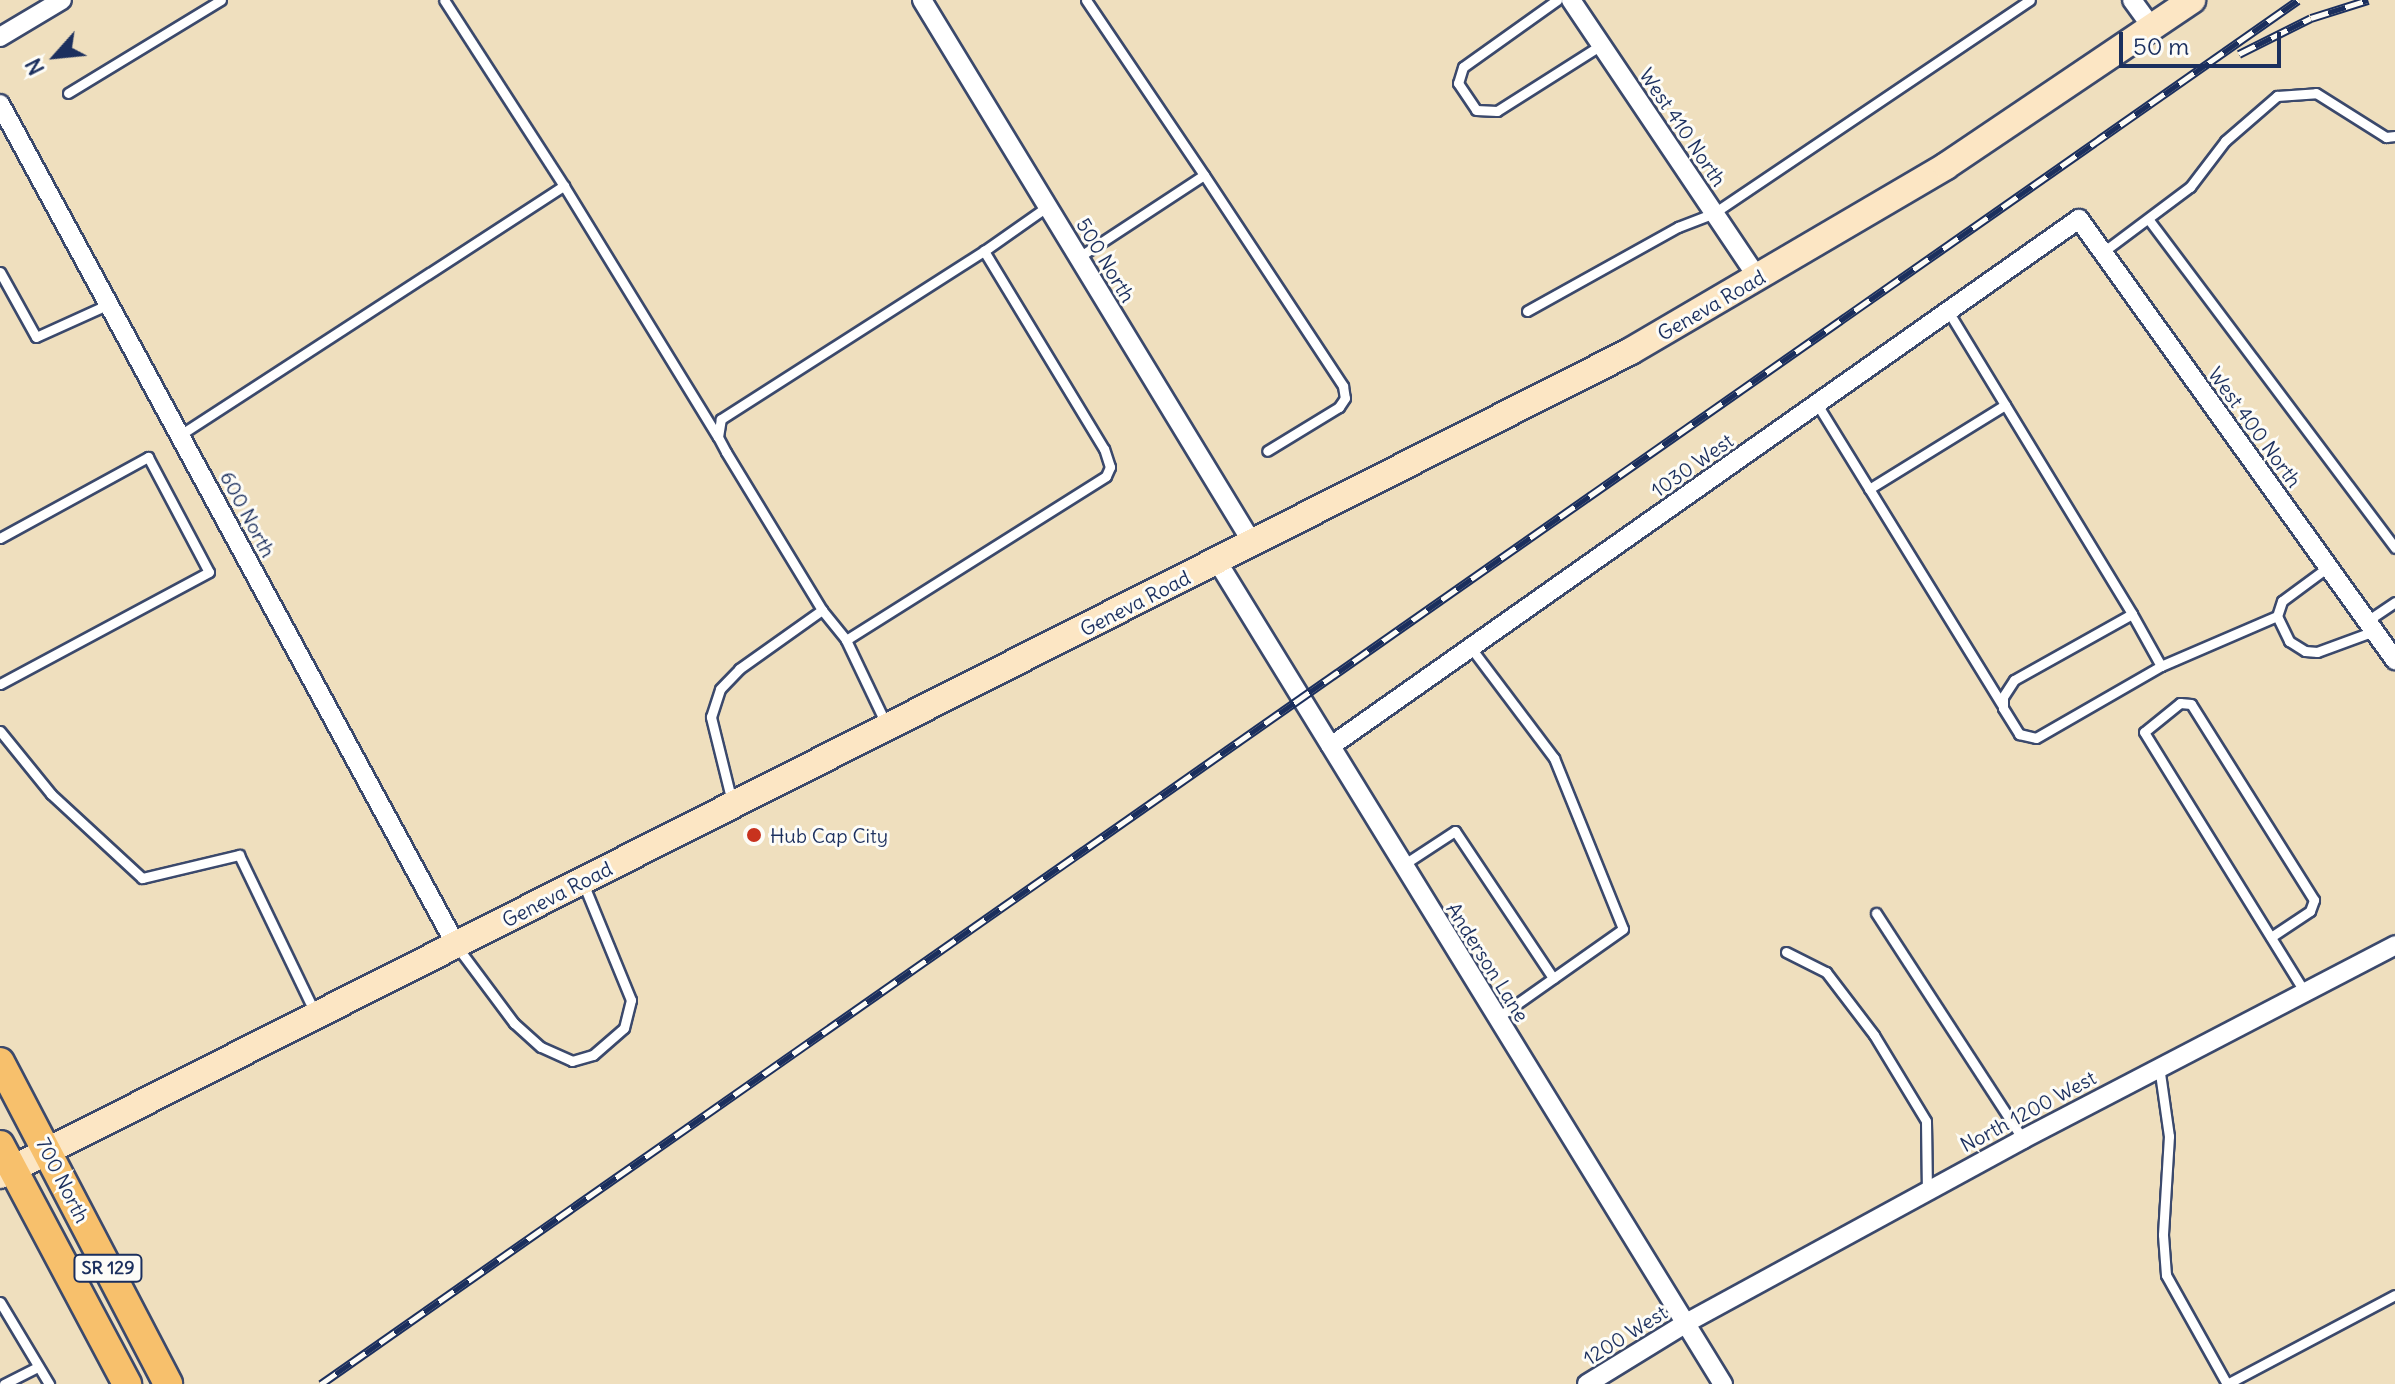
<!DOCTYPE html>
<style>
body{margin:0}
#map{position:relative;width:2395px;height:1384px;overflow:hidden;background:#efdfbe;font-family:Delius,sans-serif}
div>[style]{position:absolute}
[style*='--x']{left:calc(var(--x)*1px);top:calc(var(--y)*1px);width:calc(var(--w)*1px);rotate:calc(var(--a)*1deg)}
.roads{filter:drop-shadow(2px 0 #3b496c) drop-shadow(-2px 0 #3b496c) drop-shadow(0 2px #3b496c) drop-shadow(0 -2px #3b496c)}
.lane>*{height:9px;margin:-4.5px;padding:0 4.5px;transform-origin:4.5px;border-radius:4.5px;background:#fff}
.street>*{height:18px;margin:-9px;padding:0 9px;transform-origin:9px;border-radius:9px;background:#fff}
.secondary>*{height:26px;margin:-13px;padding:0 13px;transform-origin:13px;border-radius:13px;background:#fce6c4}
.primary>*{height:28px;margin:-14px;padding:0 14px;transform-origin:14px;border-radius:14px;background:#f7c06c}
.rail>*{height:9px;margin-top:-4.5px;transform-origin:0;background:repeating-linear-gradient(90deg,#fdfcf7 0 18px,#1b2f5e 0 36px);box-sizing:border-box;border-block:2px solid #1b2f5e}
.dots>*{width:22px;height:22px;translate:-50% -50%;box-sizing:border-box;border:4px solid #fdfcf7;border-radius:50%}
span{translate:-50% -50%;white-space:nowrap;text-align:center;line-height:1.15;-webkit-text-stroke:6px #fdfcf7;paint-order:stroke}
.shield-label span{padding:2px 6px;background:#fdfcf7;border:2px solid;border-radius:6px;-webkit-text-stroke-width:0}
.shield-label{font-size:18px;color:#1b2f5e;font-weight:700}
.street-label{font-size:20px;color:#1b2f5e}
.poi-label{font-size:20px;color:#1b2f5e}
.left{translate:0 -50%;text-align:left}
.north{position:absolute;left:16px;top:16px;width:80px;height:80px;-webkit-text-stroke:6px #fdfcf7;paint-order:stroke;rotate:243deg;font-size:22px;font-weight:700;line-height:32px;text-align:center;color:#1b2f5e}
.north::after{content:'';display:block;margin:auto;width:28px;height:36px;background:#1b2f5e;clip-path:polygon(50% 0,100% 100%,50% 72%,0 100%)}
.scale{position:absolute;left:2119px;top:32px;width:162px;height:36px;box-sizing:border-box;border:4px solid #1b2f5e;border-top:0;padding-left:10px;font-size:24px;line-height:28px;white-space:nowrap;color:#1b2f5e;-webkit-text-stroke:6px #fdfcf7;paint-order:stroke}
</style>
<div id="map">
<div class="roads">
<div class="lane">
<div style="--x:1557;--y:0;--w:115;--a:144.5"></div>
<div style="--x:1463;--y:67;--w:17;--a:107"></div>
<div style="--x:1458;--y:83;--w:32;--a:56"></div>
<div style="--x:1476;--y:110;--w:21;--a:3"></div>
<div style="--x:1497;--y:111;--w:123;--a:-32.4"></div>
<div style="--x:68;--y:93;--w:179;--a:-31.3"></div>
<div style="--x:1204;--y:175;--w:253;--a:56.6"></div>
<div style="--x:1343;--y:386;--w:12;--a:81"></div>
<div style="--x:1345;--y:398;--w:11;--a:124"></div>
<div style="--x:1339;--y:407;--w:84;--a:148.6"></div>
<div style="--x:564;--y:186;--w:294;--a:58.5"></div>
<div style="--x:2149;--y:220;--w:410;--a:53.1"></div>
<div style="--x:2103;--y:252;--w:109;--a:-36.8"></div>
<div style="--x:2190;--y:187;--w:58;--a:-52.7"></div>
<div style="--x:2225;--y:141;--w:69;--a:-40.9"></div>
<div style="--x:2277;--y:96;--w:39;--a:-4"></div>
<div style="--x:2316;--y:93;--w:83;--a:32.2"></div>
<div style="--x:2386;--y:137;--w:9;--a:-6"></div>
<div style="--x:1079;--y:257;--w:149;--a:-33.3"></div>
<div style="--x:1204;--y:175;--w:211;--a:-124"></div>
<div style="--x:0;--y:272;--w:74;--a:61"></div>
<div style="--x:36;--y:337;--w:78;--a:-24.3"></div>
<div style="--x:1527;--y:311;--w:173;--a:-29.1"></div>
<div style="--x:1678;--y:227;--w:39;--a:-21"></div>
<div style="--x:1714;--y:213;--w:381;--a:-34"></div>
<div style="--x:1948;--y:311;--w:354;--a:58.7"></div>
<div style="--x:1817;--y:404;--w:353;--a:58.4"></div>
<div style="--x:180;--y:435;--w:458;--a:-33"></div>
<div style="--x:564;--y:186;--w:221;--a:-122.8"></div>
<div style="--x:1869;--y:489;--w:160;--a:-31.7"></div>
<div style="--x:0;--y:538;--w:169;--a:-28.7"></div>
<div style="--x:148;--y:457;--w:130;--a:62.1"></div>
<div style="--x:209;--y:572;--w:237;--a:151.8"></div>
<div style="--x:2328;--y:567;--w:57;--a:143.5"></div>
<div style="--x:2282;--y:601;--w:16;--a:108"></div>
<div style="--x:2277;--y:616;--w:28;--a:64"></div>
<div style="--x:2289;--y:641;--w:19;--a:32"></div>
<div style="--x:2305;--y:651;--w:12;--a:5"></div>
<div style="--x:2317;--y:652;--w:61;--a:-20.2"></div>
<div style="--x:822;--y:610;--w:185;--a:-121.3"></div>
<div style="--x:726;--y:452;--w:17;--a:-118"></div>
<div style="--x:718;--y:437;--w:18;--a:-81"></div>
<div style="--x:721;--y:419;--w:312;--a:-32.6"></div>
<div style="--x:2367;--y:621;--w:34;--a:-34"></div>
<div style="--x:846;--y:640;--w:93;--a:64.5"></div>
<div style="--x:1471;--y:648;--w:138;--a:53"></div>
<div style="--x:1554;--y:758;--w:184;--a:68"></div>
<div style="--x:1623;--y:929;--w:154;--a:144.8"></div>
<div style="--x:2161;--y:666;--w:60;--a:-119.1"></div>
<div style="--x:2132;--y:614;--w:135;--a:150.8"></div>
<div style="--x:2014;--y:680;--w:20;--a:123"></div>
<div style="--x:2003;--y:697;--w:11;--a:90"></div>
<div style="--x:2003;--y:708;--w:31;--a:58"></div>
<div style="--x:2019;--y:734;--w:17;--a:13"></div>
<div style="--x:2036;--y:738;--w:144;--a:-29.9"></div>
<div style="--x:2161;--y:666;--w:126;--a:-23.3"></div>
<div style="--x:0;--y:731;--w:81;--a:51"></div>
<div style="--x:51;--y:794;--w:124;--a:42.7"></div>
<div style="--x:142;--y:878;--w:100;--a:-13.3"></div>
<div style="--x:239;--y:855;--w:175;--a:64.3"></div>
<div style="--x:732;--y:802;--w:88;--a:-103.9"></div>
<div style="--x:711;--y:717;--w:29;--a:-72"></div>
<div style="--x:720;--y:689;--w:28;--a:-46"></div>
<div style="--x:739;--y:669;--w:102;--a:-35.4"></div>
<div style="--x:822;--y:610;--w:38;--a:51"></div>
<div style="--x:846;--y:640;--w:307;--a:-32.2"></div>
<div style="--x:1106;--y:476;--w:10;--a:-66"></div>
<div style="--x:1110;--y:467;--w:19;--a:-108"></div>
<div style="--x:1104;--y:449;--w:232;--a:-121.2"></div>
<div style="--x:984;--y:251;--w:78;--a:-35.1"></div>
<div style="--x:1403;--y:865;--w:62;--a:-33.2"></div>
<div style="--x:1455;--y:831;--w:177;--a:56.3"></div>
<div style="--x:1876;--y:913;--w:270;--a:57"></div>
<div style="--x:2271;--y:937;--w:47;--a:-33.7"></div>
<div style="--x:2310;--y:911;--w:12;--a:-70"></div>
<div style="--x:2314;--y:900;--w:231;--a:-122.1"></div>
<div style="--x:2191;--y:704;--w:11;--a:-175"></div>
<div style="--x:2180;--y:703;--w:46;--a:141.1"></div>
<div style="--x:2144;--y:732;--w:302;--a:58.3"></div>
<div style="--x:458;--y:948;--w:94;--a:53.3"></div>
<div style="--x:514;--y:1023;--w:36;--a:42"></div>
<div style="--x:541;--y:1047;--w:34;--a:24"></div>
<div style="--x:572;--y:1061;--w:22;--a:-16"></div>
<div style="--x:593;--y:1055;--w:41;--a:-41.1"></div>
<div style="--x:624;--y:1028;--w:29;--a:-76"></div>
<div style="--x:631;--y:1000;--w:126;--a:-112.3"></div>
<div style="--x:1786;--y:952;--w:45;--a:26.6"></div>
<div style="--x:1826;--y:972;--w:79;--a:52.7"></div>
<div style="--x:1874;--y:1035;--w:100;--a:58.8"></div>
<div style="--x:1926;--y:1121;--w:70;--a:89.2"></div>
<div style="--x:2159;--y:1066;--w:71;--a:81.9"></div>
<div style="--x:2169;--y:1136;--w:99;--a:93.5"></div>
<div style="--x:2163;--y:1235;--w:40;--a:85.7"></div>
<div style="--x:2166;--y:1275;--w:125;--a:60.8"></div>
<div style="--x:2227;--y:1384;--w:190;--a:-27.9"></div>
<div style="--x:0;--y:1302;--w:96;--a:59.1"></div>
<div style="--x:4;--y:1384;--w:36;--a:-27"></div>
</div>
<div class="street">
<div style="--x:922;--y:0;--w:637;--a:58.68"></div>
<div style="--x:1571;--y:0;--w:335;--a:56.1"></div>
<div style="--x:2132;--y:0;--w:34;--a:54"></div>
<div style="--x:0;--y:37;--w:72;--a:-30.8"></div>
<div style="--x:0;--y:104;--w:957;--a:61.53"></div>
<div style="--x:1217;--y:561;--w:966;--a:58.42"></div>
<div style="--x:1331;--y:746;--w:915;--a:-35.17"></div>
<div style="--x:2079;--y:219;--w:543;--a:54.38"></div>
<div style="--x:1587;--y:1384;--w:116;--a:-31.6"></div>
<div style="--x:1686;--y:1323;--w:384;--a:-28.6"></div>
<div style="--x:2023;--y:1139;--w:420;--a:-27.5"></div>
</div>
<div class="secondary">
<div style="--x:0;--y:1175;--w:1827;--a:-26.8"></div>
<div style="--x:1631;--y:351;--w:365;--a:-30.4"></div>
<div style="--x:1946;--y:166;--w:297;--a:-34"></div>
</div>
<div class="primary">
<div style="--x:0;--y:1062;--w:363;--a:62.4"></div>
<div style="--x:0;--y:1145;--w:271;--a:62"></div>
</div>
</div>
<div class="rail">
<div style="--x:2239;--y:54;--w:80;--a:-26.6"></div>
<div style="--x:2311;--y:18;--w:60;--a:-17.5"></div>
<div style="--x:321;--y:1384;--w:2413;--a:-34.99"></div>
</div>
<div class="dots">
<div style="left:754px;top:835px;background:#c8321e"></div>
</div>
<div class="shield-label">
<span style="left:108px;top:1268px">SR 129</span>
</div>
<div class="street-label">
<span style="left:1683px;top:127px;rotate:56deg">West 410 North</span>
<span style="left:1106px;top:260px;rotate:59deg">500 North</span>
<span style="left:1711px;top:305px;rotate:-30deg">Geneva Road</span>
<span style="left:2255px;top:427px;rotate:54deg">West 400 North</span>
<span style="left:1692px;top:465px;rotate:-35deg">1030 West</span>
<span style="left:248px;top:514px;rotate:62deg">600 North</span>
<span style="left:1135px;top:603px;rotate:-27deg">Geneva Road</span>
<span style="left:557px;top:894px;rotate:-27deg">Geneva Road</span>
<span style="left:1488px;top:962px;rotate:58deg">Anderson Lane</span>
<span style="left:2028px;top:1111px;rotate:-28deg">North 1200 West</span>
<span style="left:63px;top:1180px;rotate:63deg">700 North</span>
<span style="left:1625px;top:1335px;rotate:-32deg">1200 West</span>
</div>
<div class="poi-label">
<span class="left" style="left:770px;top:835px">Hub Cap City</span>
</div>
<div class="north">N</div>
<div class="scale">50 m</div>
</div>
